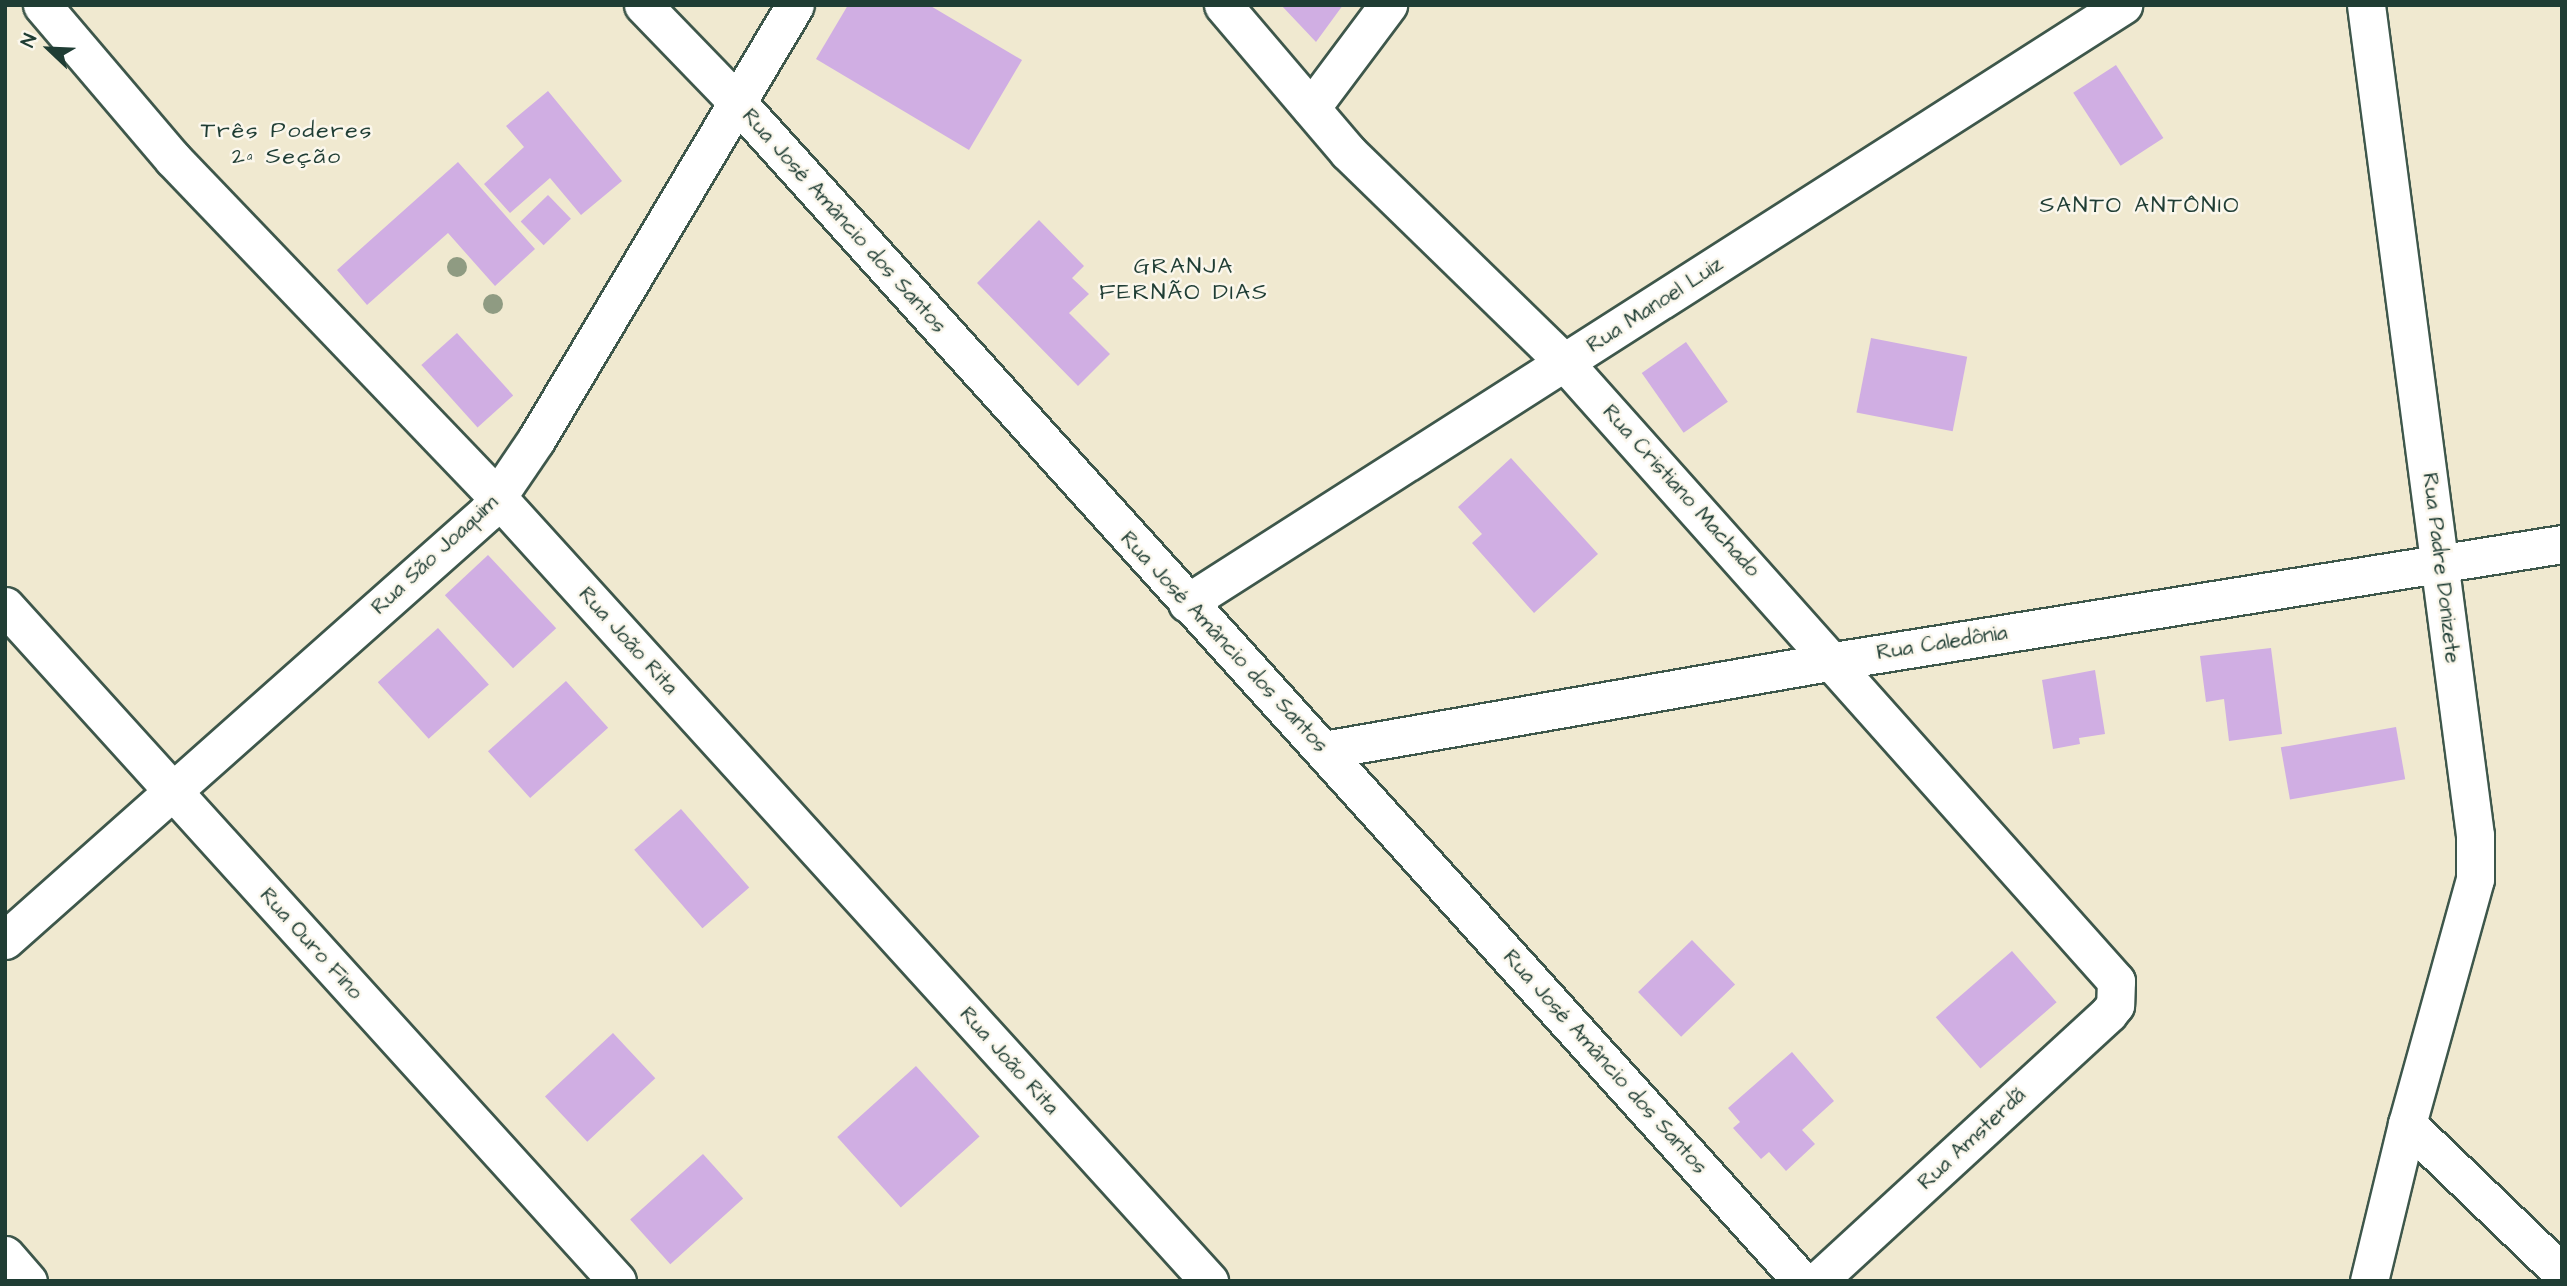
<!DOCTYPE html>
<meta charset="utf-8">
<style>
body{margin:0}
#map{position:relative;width:2567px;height:1286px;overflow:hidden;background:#f0e9d0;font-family:"Architects Daughter",sans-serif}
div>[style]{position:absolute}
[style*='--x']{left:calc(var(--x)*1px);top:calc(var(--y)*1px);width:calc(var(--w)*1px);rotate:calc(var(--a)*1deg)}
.building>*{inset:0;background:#d0aee3;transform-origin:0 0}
.roads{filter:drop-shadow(2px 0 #3e574b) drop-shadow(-2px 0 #3e574b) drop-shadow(0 2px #3e574b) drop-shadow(0 -2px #3e574b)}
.minor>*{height:37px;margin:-18.5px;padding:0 18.5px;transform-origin:18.5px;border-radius:18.5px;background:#fff}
.trees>*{width:20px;height:20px;margin:-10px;border-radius:50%;background:#8f9b82}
span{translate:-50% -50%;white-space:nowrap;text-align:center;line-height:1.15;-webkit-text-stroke:5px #fbf7ec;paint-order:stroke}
.street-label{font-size:21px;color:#1f3d34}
.neighbourhood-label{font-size:23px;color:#1f3d34;letter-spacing:2px}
.frame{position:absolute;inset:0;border:7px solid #1f3d34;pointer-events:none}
.north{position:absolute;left:14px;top:14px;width:70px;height:70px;-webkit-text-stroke:5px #fbf7ec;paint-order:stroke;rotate:293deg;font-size:19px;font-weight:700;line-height:28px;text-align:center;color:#1f3d34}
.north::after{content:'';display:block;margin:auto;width:24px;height:32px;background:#1f3d34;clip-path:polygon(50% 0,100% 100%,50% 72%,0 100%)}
</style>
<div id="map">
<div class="building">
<div style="clip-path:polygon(848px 5px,929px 5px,1022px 60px,969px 150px,816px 59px)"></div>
<div style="clip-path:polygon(1281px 5px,1343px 5px,1316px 42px)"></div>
<div style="left:2116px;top:65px;width:87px;height:51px;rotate:57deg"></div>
<div style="clip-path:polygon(548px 91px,622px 181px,581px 215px,550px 178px,510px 213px,484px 184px,524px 147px,506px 126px)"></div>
<div style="clip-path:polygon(458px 162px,535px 249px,495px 286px,448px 233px,367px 305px,337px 270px)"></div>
<div style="left:548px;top:195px;width:33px;height:38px;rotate:46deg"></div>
<div style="clip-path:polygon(1039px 220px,1084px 266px,1072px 278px,1089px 294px,1069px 313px,1110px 354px,1078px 386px,977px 283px)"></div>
<div style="left:457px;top:333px;width:84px;height:48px;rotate:48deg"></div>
<div style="left:1871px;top:338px;width:98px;height:76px;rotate:11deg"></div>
<div style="left:1686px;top:342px;width:73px;height:54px;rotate:55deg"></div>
<div style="clip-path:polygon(1511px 458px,1598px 554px,1534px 613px,1472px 543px,1482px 534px,1458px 507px)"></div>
<div style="left:488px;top:555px;width:100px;height:59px;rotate:47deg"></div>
<div style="left:438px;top:628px;width:76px;height:81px;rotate:48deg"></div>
<div style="clip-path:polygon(2271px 648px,2282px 734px,2229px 741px,2224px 699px,2206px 702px,2200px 656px)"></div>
<div style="clip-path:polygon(2095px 670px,2105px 734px,2079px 738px,2080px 744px,2053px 749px,2042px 680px)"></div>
<div style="left:566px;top:681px;width:63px;height:105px;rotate:48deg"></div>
<div style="left:2396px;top:727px;width:53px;height:117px;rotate:80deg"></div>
<div style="left:681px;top:809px;width:104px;height:62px;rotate:49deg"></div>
<div style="left:1692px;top:940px;width:62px;height:75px;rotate:46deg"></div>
<div style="left:2012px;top:951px;width:68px;height:101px;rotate:49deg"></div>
<div style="left:613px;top:1033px;width:62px;height:93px;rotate:47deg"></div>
<div style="clip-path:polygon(1792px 1052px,1834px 1101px,1802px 1130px,1815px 1144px,1786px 1171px,1769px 1152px,1761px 1159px,1733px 1128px,1740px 1122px,1728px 1108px)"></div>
<div style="left:916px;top:1066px;width:95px;height:106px;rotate:48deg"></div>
<div style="left:703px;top:1154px;width:60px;height:98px;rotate:48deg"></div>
</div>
<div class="roads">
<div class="minor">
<div style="--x:42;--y:5;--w:202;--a:49.6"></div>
<div style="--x:173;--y:159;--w:470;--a:46.2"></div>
<div style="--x:498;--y:498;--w:1058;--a:47.76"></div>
<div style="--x:643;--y:5;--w:134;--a:45.9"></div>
<div style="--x:736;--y:101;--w:1590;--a:47.91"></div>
<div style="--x:1223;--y:5;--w:193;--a:49.6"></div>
<div style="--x:1348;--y:152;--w:303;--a:44.2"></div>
<div style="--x:1565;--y:363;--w:828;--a:48.28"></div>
<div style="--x:2116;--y:981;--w:24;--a:92"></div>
<div style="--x:2115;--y:1005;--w:11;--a:128"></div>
<div style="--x:2108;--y:1014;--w:394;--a:137.4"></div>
<div style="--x:2366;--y:5;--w:837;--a:82.52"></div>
<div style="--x:2475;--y:835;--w:44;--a:90"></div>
<div style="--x:2475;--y:879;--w:254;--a:105.5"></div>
<div style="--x:2407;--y:1124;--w:162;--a:103.6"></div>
<div style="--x:1311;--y:108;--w:129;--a:-53.2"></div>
<div style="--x:1187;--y:603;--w:1111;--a:-32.57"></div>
<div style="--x:5;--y:606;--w:911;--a:47.8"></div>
<div style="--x:1324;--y:750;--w:518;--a:-9.9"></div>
<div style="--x:1834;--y:661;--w:737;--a:-9.13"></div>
<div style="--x:5;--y:940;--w:645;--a:-41.6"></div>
<div style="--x:487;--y:512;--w:87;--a:-55.8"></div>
<div style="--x:536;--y:440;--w:506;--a:-59.23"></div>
<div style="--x:2407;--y:1124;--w:215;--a:43.9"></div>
<div style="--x:5;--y:1255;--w:35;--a:49"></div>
</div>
</div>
<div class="trees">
<div style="left:457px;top:267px"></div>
<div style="left:493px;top:304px"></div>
</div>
<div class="street-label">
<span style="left:844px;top:221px;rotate:48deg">Rua José Amâncio dos Santos</span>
<span style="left:1655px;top:305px;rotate:-33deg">Rua Manoel Luiz</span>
<span style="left:1681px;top:491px;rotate:48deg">Rua Cristiano Machado</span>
<span style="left:435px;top:555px;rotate:-43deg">Rua São Joaquim</span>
<span style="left:2441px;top:568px;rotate:83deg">Rua Padre Donizete</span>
<span style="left:628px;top:641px;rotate:48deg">Rua João Rita</span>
<span style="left:1224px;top:642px;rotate:47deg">Rua José Amâncio dos Santos</span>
<span style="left:1942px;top:643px;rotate:-9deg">Rua Caledônia</span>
<span style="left:311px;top:944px;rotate:48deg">Rua Ouro Fino</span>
<span style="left:1009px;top:1061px;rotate:48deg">Rua João Rita</span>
<span style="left:1605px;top:1062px;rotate:48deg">Rua José Amâncio dos Santos</span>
<span style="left:1972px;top:1139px;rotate:-43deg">Rua Amsterdã</span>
</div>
<div class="neighbourhood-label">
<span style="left:287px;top:143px">Três Poderes<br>2ª Seção</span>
<span style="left:2140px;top:205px">SANTO ANTÔNIO</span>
<span style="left:1184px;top:279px">GRANJA<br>FERNÃO DIAS</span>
</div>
<div class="frame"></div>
<div class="north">N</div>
</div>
